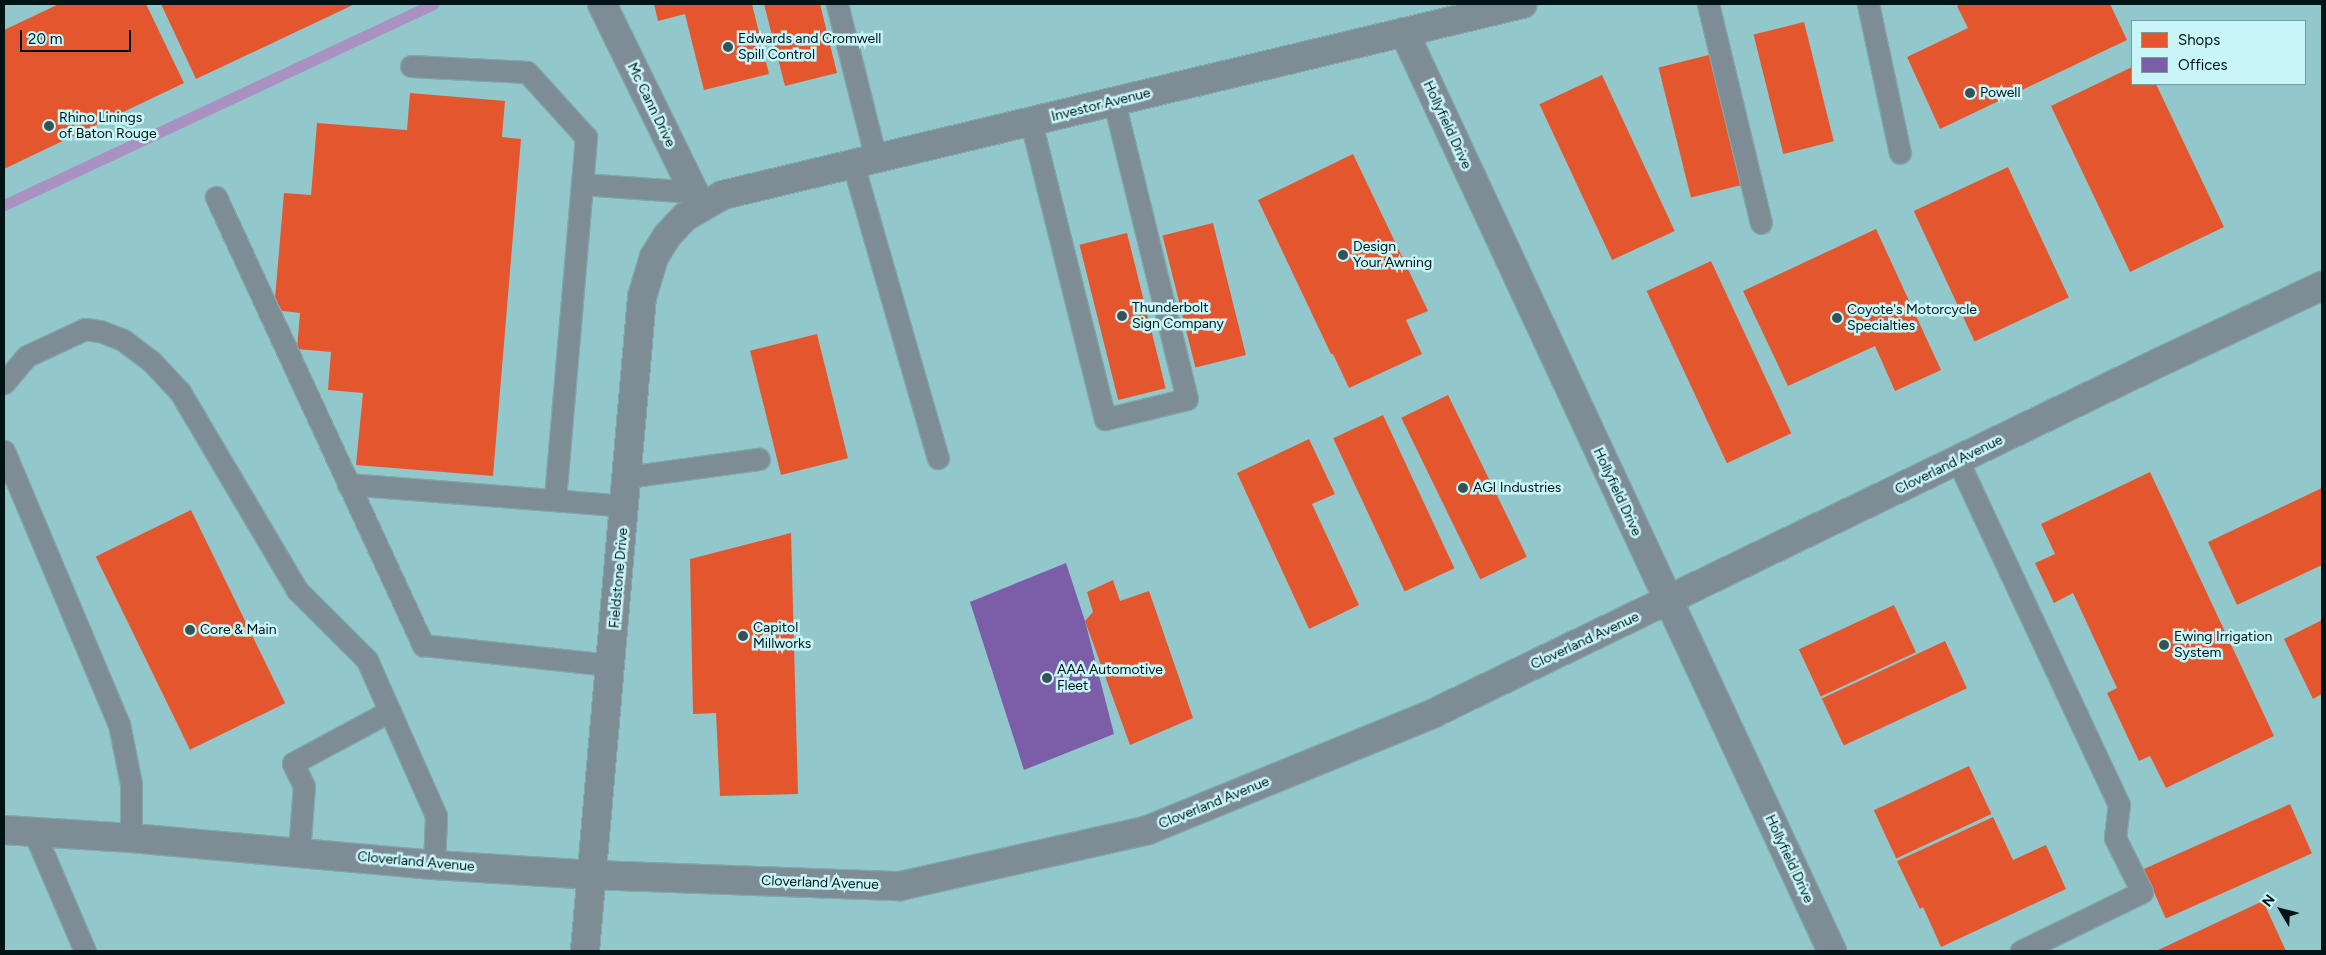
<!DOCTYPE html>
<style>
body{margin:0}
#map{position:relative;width:2326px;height:955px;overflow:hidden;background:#92c8cc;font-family:Figtree,sans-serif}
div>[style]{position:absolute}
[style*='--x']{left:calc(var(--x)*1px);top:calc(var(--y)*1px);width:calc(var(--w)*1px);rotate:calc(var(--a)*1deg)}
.shops>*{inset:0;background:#e4572e;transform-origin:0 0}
.offices>*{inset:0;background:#7b5ea7}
.stream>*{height:11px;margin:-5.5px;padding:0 5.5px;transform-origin:5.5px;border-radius:5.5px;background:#a992c2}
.roads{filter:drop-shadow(1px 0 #80a7aa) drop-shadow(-1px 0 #80a7aa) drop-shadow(0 1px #80a7aa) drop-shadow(0 -1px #80a7aa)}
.service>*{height:21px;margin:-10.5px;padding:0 10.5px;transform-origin:10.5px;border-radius:10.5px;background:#7e8c96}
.minor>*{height:28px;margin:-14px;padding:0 14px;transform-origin:14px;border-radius:14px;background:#7e8c96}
.dots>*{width:14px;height:14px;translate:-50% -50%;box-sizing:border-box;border:2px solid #c7f5f8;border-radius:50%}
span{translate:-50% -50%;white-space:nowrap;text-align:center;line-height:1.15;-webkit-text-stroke:5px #c7f5f8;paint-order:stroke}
.poi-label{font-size:14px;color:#011415}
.left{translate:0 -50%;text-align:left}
.street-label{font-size:14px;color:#011415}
.frame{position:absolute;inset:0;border:5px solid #011415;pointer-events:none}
.legend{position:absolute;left:2131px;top:20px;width:175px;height:65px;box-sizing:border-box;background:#c7f5f8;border:1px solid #789b9d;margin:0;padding:6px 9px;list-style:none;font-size:15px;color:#011415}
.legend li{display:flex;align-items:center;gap:10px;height:25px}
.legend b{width:25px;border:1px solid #789b9d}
.north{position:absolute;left:2256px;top:885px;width:50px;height:50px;-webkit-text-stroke:4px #c7f5f8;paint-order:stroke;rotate:307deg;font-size:14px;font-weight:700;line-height:20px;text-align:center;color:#011415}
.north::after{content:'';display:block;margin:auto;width:18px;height:22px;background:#011415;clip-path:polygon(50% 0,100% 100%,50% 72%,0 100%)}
.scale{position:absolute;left:20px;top:30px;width:111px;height:22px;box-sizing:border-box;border:2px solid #011415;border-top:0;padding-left:6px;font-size:15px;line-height:18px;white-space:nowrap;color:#011415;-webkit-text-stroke:4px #c7f5f8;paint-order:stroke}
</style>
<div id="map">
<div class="shops">
<div style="clip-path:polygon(59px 4px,146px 4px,184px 83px,4px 169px,4px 30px)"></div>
<div style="clip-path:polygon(161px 4px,355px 4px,196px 79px)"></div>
<div style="clip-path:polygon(654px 4px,752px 4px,769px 74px,704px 90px,685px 14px,658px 21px)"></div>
<div style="clip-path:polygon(764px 4px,820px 4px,837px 73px,785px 86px)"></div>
<div style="clip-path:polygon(1962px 4px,2110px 4px,2127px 40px,1940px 129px,1907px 57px,1968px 28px,1957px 6px)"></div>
<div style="left:1804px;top:22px;width:123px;height:52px;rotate:76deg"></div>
<div style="left:1709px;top:55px;width:134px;height:52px;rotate:76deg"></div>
<div style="clip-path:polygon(2132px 67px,2132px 84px,2156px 84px,2224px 227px,2130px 272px,2051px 106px)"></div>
<div style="left:1602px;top:75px;width:172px;height:69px;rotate:65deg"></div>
<div style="clip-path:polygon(410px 93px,505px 101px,502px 137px,521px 139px,493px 476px,356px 465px,363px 393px,328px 390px,331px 352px,297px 349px,300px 313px,274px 310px,284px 193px,311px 195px,317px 123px,407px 130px)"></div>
<div style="clip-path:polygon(1353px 154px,1428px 311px,1406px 320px,1422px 354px,1349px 388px,1333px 354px,1331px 354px,1258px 200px)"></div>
<div style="left:2008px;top:167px;width:144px;height:104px;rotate:65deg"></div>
<div style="left:1213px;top:223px;width:136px;height:52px;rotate:76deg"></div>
<div style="clip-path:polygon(1876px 229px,1941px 370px,1895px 391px,1875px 346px,1788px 386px,1743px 291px)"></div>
<div style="left:1127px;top:233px;width:160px;height:49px;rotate:76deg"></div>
<div style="left:1711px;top:261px;width:190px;height:71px;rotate:65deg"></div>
<div style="left:817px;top:334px;width:128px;height:69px;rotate:76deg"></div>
<div style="left:1448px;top:395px;width:180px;height:52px;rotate:64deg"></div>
<div style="left:1383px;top:415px;width:169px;height:55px;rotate:65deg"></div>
<div style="clip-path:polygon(1309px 439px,1335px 494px,1312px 504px,1359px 605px,1309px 629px,1237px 473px)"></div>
<div style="clip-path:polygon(2150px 472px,2274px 736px,2166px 788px,2150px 756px,2139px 761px,2107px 693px,2117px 688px,2073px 593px,2054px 603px,2035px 563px,2055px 554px,2041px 524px)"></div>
<div style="clip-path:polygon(2322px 488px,2322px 565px,2237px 605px,2208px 542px)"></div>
<div style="left:191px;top:510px;width:215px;height:106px;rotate:64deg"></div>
<div style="clip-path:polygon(791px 533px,798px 794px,720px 796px,716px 713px,693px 714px,690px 559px)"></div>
<div style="clip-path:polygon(1113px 580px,1120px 601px,1149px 591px,1193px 718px,1130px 745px,1085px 621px,1093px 612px,1087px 592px)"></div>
<div style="left:1894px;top:605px;width:52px;height:105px;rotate:65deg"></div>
<div style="clip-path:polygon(2322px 620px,2322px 694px,2313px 699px,2284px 639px)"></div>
<div style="left:1945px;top:641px;width:52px;height:136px;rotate:65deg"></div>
<div style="left:1969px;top:766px;width:53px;height:105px;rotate:65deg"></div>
<div style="left:2290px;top:804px;width:54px;height:160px;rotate:66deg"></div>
<div style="clip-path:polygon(1993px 817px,2013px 860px,2046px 845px,2066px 889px,1941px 947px,1923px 907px,1920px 909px,1897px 861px)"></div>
<div style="clip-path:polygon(2263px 901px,2286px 951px,2156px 951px)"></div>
</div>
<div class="offices">
<div style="clip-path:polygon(1066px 563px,1085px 621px,1114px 734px,1024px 770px,970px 602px)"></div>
</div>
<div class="stream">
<div style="--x:4;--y:205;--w:474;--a:-25.1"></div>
</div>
<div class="roads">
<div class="service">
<div style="--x:837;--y:4;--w:160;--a:75.9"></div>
<div style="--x:1708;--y:4;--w:225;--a:76.4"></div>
<div style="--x:1868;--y:4;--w:152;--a:77.9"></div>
<div style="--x:411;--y:66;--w:116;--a:3"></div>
<div style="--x:527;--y:72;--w:88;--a:47.8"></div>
<div style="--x:586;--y:137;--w:364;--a:94.9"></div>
<div style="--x:1031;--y:122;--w:306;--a:76"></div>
<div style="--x:1105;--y:419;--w:84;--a:-13.7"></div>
<div style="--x:1187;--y:399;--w:306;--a:-103.8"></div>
<div style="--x:853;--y:164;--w:306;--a:73.9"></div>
<div style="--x:582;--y:184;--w:112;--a:4.1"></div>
<div style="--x:216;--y:197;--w:494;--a:65.2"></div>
<div style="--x:423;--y:645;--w:189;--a:6.1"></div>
<div style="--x:4;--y:383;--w:35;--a:-50"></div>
<div style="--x:27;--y:356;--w:64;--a:-25"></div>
<div style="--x:85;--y:329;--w:15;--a:8"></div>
<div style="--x:100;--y:331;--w:25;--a:21"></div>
<div style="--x:123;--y:340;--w:35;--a:37"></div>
<div style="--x:151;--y:361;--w:42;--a:46.9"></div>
<div style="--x:180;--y:392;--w:230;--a:59.4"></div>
<div style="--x:297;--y:590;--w:99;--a:45"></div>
<div style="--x:367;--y:660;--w:171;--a:66.1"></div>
<div style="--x:436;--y:816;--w:49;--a:92.3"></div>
<div style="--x:4;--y:451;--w:296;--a:67.2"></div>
<div style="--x:119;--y:724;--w:61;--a:78.7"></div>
<div style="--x:131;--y:784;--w:54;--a:90"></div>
<div style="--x:1958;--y:461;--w:379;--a:64.9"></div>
<div style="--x:2119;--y:804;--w:34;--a:97"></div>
<div style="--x:2115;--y:838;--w:60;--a:63.4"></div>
<div style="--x:2142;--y:892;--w:135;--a:154"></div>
<div style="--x:627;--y:477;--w:133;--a:-7.8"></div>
<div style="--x:348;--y:484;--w:278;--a:4.5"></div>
<div style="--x:34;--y:832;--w:129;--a:66.8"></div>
<div style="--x:299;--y:852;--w:66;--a:-85.7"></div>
<div style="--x:304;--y:786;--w:25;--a:-116"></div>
<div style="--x:293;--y:763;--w:110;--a:-28.2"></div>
</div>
<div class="minor">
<div style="--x:602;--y:4;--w:225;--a:63.9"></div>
<div style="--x:1404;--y:32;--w:1014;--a:65.03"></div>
<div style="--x:4;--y:830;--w:127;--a:3.6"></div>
<div style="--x:131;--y:838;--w:304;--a:5.1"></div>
<div style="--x:434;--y:865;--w:159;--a:3.6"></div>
<div style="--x:593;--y:875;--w:307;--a:2.1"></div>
<div style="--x:900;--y:886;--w:254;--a:-12.7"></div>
<div style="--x:1148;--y:830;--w:309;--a:-22.2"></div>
<div style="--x:1434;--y:713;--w:804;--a:-25.8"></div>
<div style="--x:2158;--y:363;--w:181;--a:-25.2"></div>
<div style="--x:585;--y:951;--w:656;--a:-85.02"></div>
<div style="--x:642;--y:297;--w:42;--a:-73.3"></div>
<div style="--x:654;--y:257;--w:25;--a:-58"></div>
<div style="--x:667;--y:236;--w:26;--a:-47"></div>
<div style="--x:685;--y:217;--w:44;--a:-30.1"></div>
<div style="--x:723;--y:195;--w:822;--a:-13.44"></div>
</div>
</div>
<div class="dots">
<div style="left:728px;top:47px;background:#345355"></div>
<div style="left:1970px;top:93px;background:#345355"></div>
<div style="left:49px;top:126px;background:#345355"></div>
<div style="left:1343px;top:255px;background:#345355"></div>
<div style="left:1122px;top:316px;background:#345355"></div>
<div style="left:1837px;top:318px;background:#345355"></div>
<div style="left:1463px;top:488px;background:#345355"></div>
<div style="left:190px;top:630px;background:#345355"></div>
<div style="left:743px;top:636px;background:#345355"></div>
<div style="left:2164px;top:645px;background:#345355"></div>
<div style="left:1047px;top:678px;background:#345355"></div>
</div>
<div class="poi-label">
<span class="left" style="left:738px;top:47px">Edwards and Cromwell<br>Spill Control</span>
<span class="left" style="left:1980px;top:93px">Powell</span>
<span class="left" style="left:59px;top:126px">Rhino Linings<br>of Baton Rouge</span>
<span class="left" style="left:1353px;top:255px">Design<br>Your Awning</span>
<span class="left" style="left:1132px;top:316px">Thunderbolt<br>Sign Company</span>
<span class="left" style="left:1847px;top:318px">Coyote's Motorcycle<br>Specialties</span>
<span class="left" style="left:1473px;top:488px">AGI Industries</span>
<span class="left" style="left:753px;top:636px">Capitol<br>Millworks</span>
<span class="left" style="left:200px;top:630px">Core &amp; Main</span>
<span class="left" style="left:2174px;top:645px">Ewing Irrigation<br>System</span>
<span class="left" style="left:1057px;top:678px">AAA Automotive<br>Fleet</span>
</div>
<div class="street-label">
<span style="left:651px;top:105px;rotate:64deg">Mc Cann Drive</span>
<span style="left:1101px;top:105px;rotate:-14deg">Investor Avenue</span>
<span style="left:1447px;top:125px;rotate:65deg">Hollyfield Drive</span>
<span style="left:1949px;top:465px;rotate:-26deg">Cloverland Avenue</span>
<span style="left:1617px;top:492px;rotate:65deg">Hollyfield Drive</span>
<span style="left:619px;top:578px;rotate:-85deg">Fieldstone Drive</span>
<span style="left:1585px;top:641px;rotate:-25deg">Cloverland Avenue</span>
<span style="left:1214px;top:803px;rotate:-22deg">Cloverland Avenue</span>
<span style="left:1789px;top:859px;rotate:65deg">Hollyfield Drive</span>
<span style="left:416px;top:862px;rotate:5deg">Cloverland Avenue</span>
<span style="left:820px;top:883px;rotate:2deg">Cloverland Avenue</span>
</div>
<div class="frame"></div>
<ul class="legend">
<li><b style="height:14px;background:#e4572e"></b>Shops</li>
<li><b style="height:14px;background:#7b5ea7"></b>Offices</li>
</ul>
<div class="north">N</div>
<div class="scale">20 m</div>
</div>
